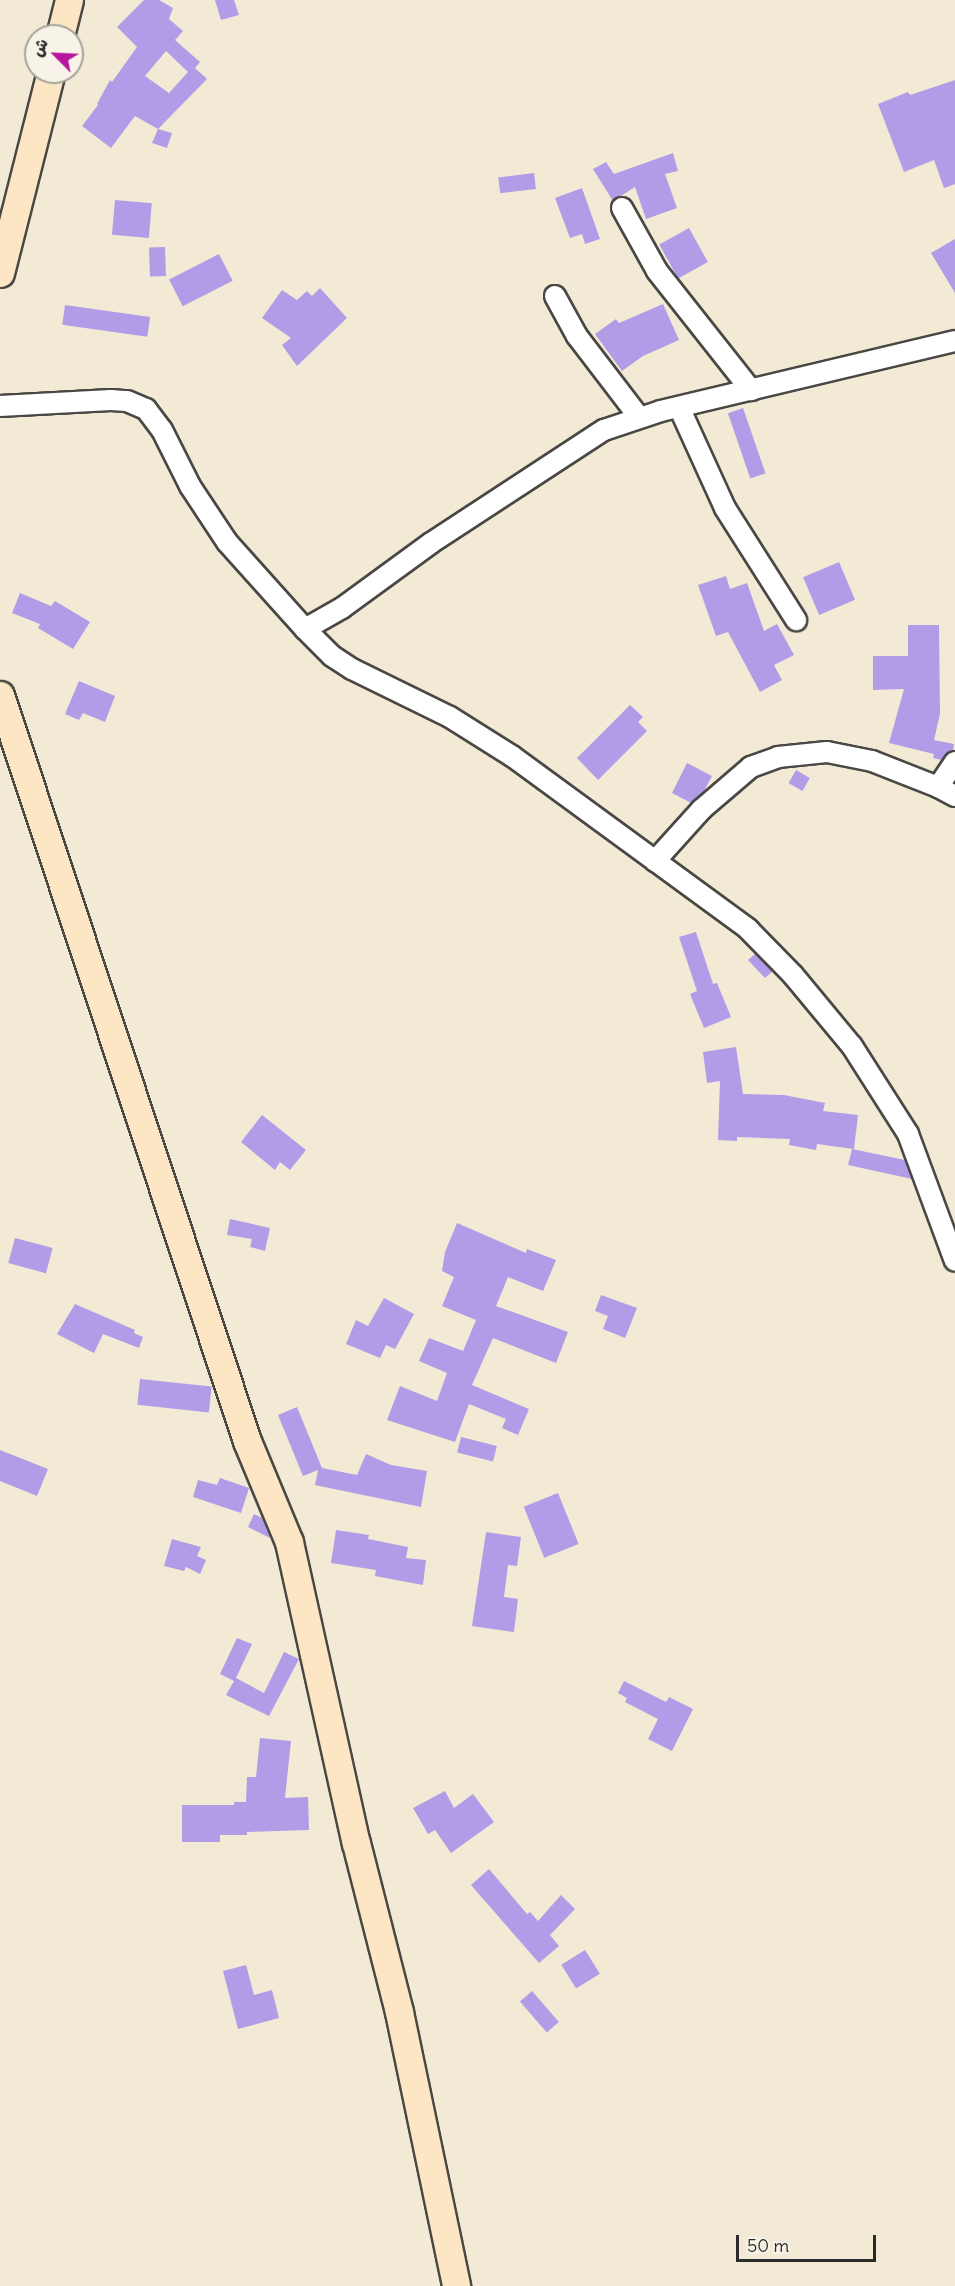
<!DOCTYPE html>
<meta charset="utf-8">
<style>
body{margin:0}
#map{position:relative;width:955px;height:2286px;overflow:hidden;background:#f3ead5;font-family:Delius,"Playpen Sans Arabic",sans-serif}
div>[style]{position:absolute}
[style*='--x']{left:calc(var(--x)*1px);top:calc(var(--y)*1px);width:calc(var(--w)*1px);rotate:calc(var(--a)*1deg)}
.building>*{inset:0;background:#b19ce7;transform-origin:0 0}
.roads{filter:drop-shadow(2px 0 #494844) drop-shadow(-2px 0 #494844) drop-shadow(0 2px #494844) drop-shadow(0 -2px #494844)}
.street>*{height:20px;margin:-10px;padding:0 10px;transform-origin:10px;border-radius:10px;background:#fff}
.secondary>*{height:27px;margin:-13.5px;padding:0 13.5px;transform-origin:13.5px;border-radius:13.5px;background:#fce6c4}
span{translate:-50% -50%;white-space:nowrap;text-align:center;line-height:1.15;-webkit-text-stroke:4.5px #f7f3e8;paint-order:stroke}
.north{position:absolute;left:24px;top:24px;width:60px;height:60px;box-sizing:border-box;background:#f7f3e8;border:2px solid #a5a39c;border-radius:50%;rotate:294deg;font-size:16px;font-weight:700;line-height:24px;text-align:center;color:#2b2b2b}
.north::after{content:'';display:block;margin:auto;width:21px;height:27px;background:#b5179e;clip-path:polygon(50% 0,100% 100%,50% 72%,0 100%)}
.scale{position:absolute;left:736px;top:2235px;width:140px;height:27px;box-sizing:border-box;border:3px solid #2b2b2b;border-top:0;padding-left:8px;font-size:18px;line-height:21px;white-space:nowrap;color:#2b2b2b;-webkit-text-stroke:4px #f7f3e8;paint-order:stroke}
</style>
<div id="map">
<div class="building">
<div style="clip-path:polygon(evenodd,144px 0,159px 0,173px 8px,169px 19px,183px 31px,175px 40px,200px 62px,195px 68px,207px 79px,158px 129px,172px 133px,167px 148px,152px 143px,158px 129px,135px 116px,111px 148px,82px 126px,98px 105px,97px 104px,110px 80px,112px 82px,137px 47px,117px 27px,144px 0,166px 51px,188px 72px,169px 93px,145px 76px,166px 51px)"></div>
<div style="clip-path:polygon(215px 0,234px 0,239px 15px,221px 20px)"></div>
<div style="clip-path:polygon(955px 80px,955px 184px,944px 188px,934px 160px,904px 172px,878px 104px,908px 92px,910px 95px)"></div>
<div style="clip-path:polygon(673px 153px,678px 171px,665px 174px,677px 208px,646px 219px,635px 187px,613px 201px,593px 169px,606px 162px,614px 174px)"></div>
<div style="left:534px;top:173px;width:16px;height:36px;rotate:83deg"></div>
<div style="clip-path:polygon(582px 188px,600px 239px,585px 244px,582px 234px,570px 238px,555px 198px)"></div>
<div style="left:115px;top:200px;width:37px;height:35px;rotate:5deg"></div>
<div style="left:689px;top:228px;width:39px;height:34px;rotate:61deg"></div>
<div style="clip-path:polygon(955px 239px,955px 293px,931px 253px)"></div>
<div style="left:165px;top:247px;width:29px;height:16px;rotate:88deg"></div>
<div style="left:219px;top:254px;width:30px;height:56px;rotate:63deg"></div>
<div style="clip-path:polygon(320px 288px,347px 318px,297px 366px,282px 345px,291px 338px,262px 318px,282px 290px,297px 300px,307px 291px,312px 296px)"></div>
<div style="clip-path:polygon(663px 304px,679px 340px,643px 356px,622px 371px,595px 334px,616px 319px,619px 323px)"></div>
<div style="left:65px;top:305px;width:86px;height:20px;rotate:8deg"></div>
<div style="left:743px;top:408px;width:69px;height:16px;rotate:71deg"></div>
<div style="left:839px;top:562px;width:41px;height:39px;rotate:67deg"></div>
<div style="clip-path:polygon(726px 576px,730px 589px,747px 583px,764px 631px,777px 624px,794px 655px,774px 665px,782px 680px,760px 692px,728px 632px,716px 636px,698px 585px)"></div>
<div style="clip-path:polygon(20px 593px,51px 606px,55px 601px,90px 622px,73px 649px,38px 628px,40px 624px,12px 613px)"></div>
<div style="clip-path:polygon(908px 625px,939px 625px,940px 714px,934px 740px,954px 744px,953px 751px,942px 760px,933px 758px,934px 754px,889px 743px,904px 689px,873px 690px,873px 656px,908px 656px)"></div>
<div style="clip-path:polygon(79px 681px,115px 696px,105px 722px,83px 713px,79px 720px,65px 714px)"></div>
<div style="clip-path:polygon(630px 705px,643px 717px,638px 722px,647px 731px,598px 780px,577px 758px)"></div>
<div style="clip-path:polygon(687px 763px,712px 776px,704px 791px,691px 803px,672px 793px)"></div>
<div style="left:796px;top:770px;width:16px;height:15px;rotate:30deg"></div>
<div style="clip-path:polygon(696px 932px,713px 984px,717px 983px,731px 1017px,704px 1028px,690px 994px,697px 991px,679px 937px)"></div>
<div style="clip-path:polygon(755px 954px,773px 971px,765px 978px,748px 960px)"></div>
<div style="clip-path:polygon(736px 1047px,743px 1094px,784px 1095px,825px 1103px,823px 1111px,858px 1115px,854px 1149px,817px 1144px,816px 1150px,789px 1145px,790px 1139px,737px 1137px,737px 1141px,718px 1140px,720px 1081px,707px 1083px,703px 1052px)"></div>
<div style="clip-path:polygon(262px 1115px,306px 1150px,290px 1170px,280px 1162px,275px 1170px,241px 1142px)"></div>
<div style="clip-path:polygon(852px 1149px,905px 1160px,912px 1179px,848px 1165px)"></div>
<div style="clip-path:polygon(230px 1219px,270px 1228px,265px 1251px,250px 1247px,252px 1239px,227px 1235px)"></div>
<div style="clip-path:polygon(457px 1223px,526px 1253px,527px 1249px,556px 1260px,543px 1291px,508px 1277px,496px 1306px,568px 1332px,556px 1363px,493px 1338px,472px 1385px,529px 1409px,518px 1435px,502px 1428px,506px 1419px,469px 1404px,455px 1442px,387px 1420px,400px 1386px,437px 1401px,447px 1373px,419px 1361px,429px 1338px,463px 1351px,476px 1320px,442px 1306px,454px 1277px,442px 1271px,445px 1252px)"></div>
<div style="left:15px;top:1238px;width:39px;height:26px;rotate:15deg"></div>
<div style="clip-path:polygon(601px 1295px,637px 1308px,625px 1338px,603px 1329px,608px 1316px,595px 1311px)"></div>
<div style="clip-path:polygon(384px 1298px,414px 1314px,395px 1349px,386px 1345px,380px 1358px,346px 1344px,356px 1320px,368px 1326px)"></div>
<div style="clip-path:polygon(75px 1304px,135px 1330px,134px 1333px,143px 1337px,139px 1348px,103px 1334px,94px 1353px,57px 1334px)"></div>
<div style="left:140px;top:1379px;width:72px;height:26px;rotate:6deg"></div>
<div style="clip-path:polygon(297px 1407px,322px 1468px,357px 1475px,366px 1454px,391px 1465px,427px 1471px,421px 1507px,315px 1485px,318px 1470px,303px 1476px,278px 1415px)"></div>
<div style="left:461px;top:1437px;width:37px;height:16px;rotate:14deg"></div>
<div style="clip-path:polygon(0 1450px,48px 1469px,37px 1496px,0 1481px)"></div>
<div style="clip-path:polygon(220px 1478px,249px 1488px,241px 1513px,193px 1497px,198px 1480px,217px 1485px)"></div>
<div style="left:558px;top:1493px;width:55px;height:37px;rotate:68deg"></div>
<div style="clip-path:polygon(254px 1514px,262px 1518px,270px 1538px,248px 1527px)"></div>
<div style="clip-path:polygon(336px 1530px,369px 1535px,368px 1539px,408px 1547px,406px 1558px,426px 1560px,423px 1585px,375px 1576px,376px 1570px,331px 1563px)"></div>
<div style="clip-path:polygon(486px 1532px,521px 1537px,517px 1566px,508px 1565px,504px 1597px,518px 1599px,514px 1632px,472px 1626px)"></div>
<div style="clip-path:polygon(172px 1539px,201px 1547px,197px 1556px,206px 1560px,200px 1574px,186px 1567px,184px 1571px,164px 1566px)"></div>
<div style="clip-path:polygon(237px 1638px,252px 1644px,236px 1678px,264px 1693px,284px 1652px,299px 1659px,269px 1716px,226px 1695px,234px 1681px,220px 1674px)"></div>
<div style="clip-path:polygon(624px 1681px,666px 1702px,669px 1697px,693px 1709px,672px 1751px,648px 1739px,658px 1719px,625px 1702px,627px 1698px,618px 1693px)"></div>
<div style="clip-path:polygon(260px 1738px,291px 1741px,285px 1798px,308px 1797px,309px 1830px,247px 1832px,247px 1835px,220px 1835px,220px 1842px,182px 1842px,182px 1805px,234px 1805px,234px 1802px,246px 1802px,247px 1777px,256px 1777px)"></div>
<div style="clip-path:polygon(445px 1791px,454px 1808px,473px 1794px,494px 1822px,451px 1853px,435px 1830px,428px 1834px,413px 1808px)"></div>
<div style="clip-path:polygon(489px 1869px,527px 1914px,530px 1912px,538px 1921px,561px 1895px,575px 1909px,550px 1935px,559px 1946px,539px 1963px,471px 1885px)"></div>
<div style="left:585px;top:1950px;width:28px;height:28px;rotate:58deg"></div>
<div style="clip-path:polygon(246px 1965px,254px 1995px,272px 1990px,279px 2018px,238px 2029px,223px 1971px)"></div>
<div style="left:532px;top:1991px;width:41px;height:16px;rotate:49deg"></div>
</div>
<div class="roads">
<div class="street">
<div style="--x:622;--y:208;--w:72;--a:60.9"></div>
<div style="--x:657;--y:271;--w:152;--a:51.7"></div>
<div style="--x:555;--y:296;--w:46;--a:61.2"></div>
<div style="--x:577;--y:336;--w:102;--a:52.6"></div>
<div style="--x:0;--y:406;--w:111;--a:-3.1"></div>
<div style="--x:111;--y:400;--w:16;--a:4"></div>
<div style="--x:127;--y:401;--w:21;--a:23"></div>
<div style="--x:146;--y:409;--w:26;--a:53"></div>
<div style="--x:162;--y:430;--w:63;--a:63.4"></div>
<div style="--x:190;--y:486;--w:67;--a:56.5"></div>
<div style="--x:227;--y:542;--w:117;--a:48.1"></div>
<div style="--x:305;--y:629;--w:43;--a:-29.6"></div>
<div style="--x:342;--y:608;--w:110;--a:-36.1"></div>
<div style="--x:431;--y:543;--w:207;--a:-33.2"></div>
<div style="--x:604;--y:430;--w:60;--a:-18.4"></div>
<div style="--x:661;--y:411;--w:302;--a:-13.4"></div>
<div style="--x:679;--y:407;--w:111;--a:65.5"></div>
<div style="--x:725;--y:508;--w:133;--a:57.6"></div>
<div style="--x:305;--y:629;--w:38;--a:45"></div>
<div style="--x:332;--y:656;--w:24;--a:33"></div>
<div style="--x:352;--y:669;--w:109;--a:26.1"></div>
<div style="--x:450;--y:717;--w:73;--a:32.2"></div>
<div style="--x:512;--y:756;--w:293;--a:36.2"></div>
<div style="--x:748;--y:929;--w:64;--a:45.6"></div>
<div style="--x:793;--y:975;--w:92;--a:50.3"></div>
<div style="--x:852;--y:1046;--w:104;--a:57.5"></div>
<div style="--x:908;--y:1134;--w:135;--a:69.7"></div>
<div style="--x:938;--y:787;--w:19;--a:28"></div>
<div style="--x:655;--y:861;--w:70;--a:-47.9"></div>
<div style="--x:702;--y:809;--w:65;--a:-40.6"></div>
<div style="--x:751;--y:767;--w:29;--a:-20"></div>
<div style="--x:778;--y:757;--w:49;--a:-5.8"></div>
<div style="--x:827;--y:752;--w:46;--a:11.3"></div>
<div style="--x:872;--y:761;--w:71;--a:21.5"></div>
<div style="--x:938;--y:787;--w:30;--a:-56"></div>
</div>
<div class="secondary">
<div style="--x:60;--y:36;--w:37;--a:-76"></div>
<div style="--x:0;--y:273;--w:207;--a:-75.8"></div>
<div style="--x:0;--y:695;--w:786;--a:71.68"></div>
<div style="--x:247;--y:1441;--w:109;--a:67.4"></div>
<div style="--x:289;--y:1542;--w:308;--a:77.5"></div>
<div style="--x:356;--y:1843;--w:174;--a:75.7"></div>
<div style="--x:399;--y:2012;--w:280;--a:78.2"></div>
</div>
</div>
<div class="north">ش</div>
<div class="scale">50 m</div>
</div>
